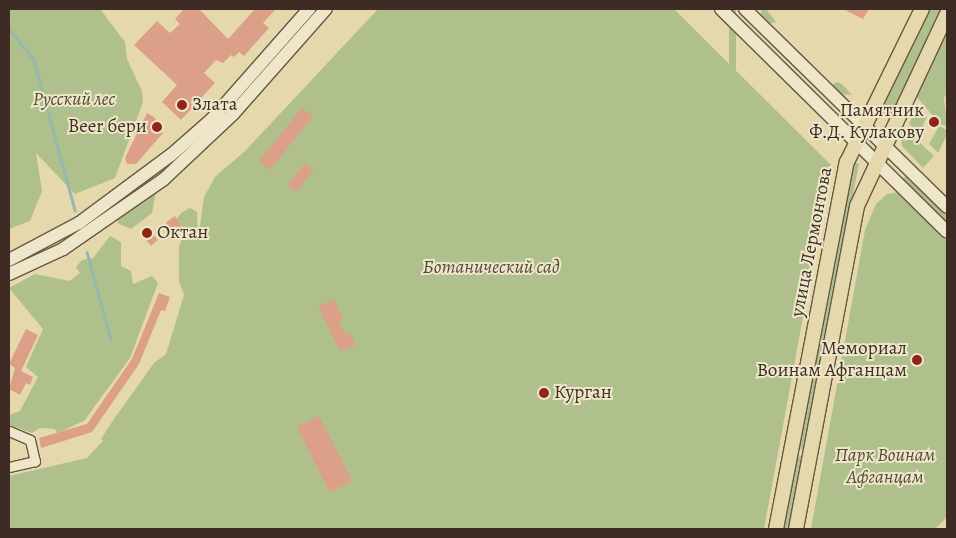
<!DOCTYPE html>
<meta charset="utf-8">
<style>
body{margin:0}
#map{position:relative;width:956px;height:538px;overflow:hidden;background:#e4d8ac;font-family:Alegreya,serif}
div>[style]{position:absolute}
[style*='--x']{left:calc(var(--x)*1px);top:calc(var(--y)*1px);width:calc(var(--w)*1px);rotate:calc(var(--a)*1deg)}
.green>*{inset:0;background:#afc08d;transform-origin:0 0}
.stream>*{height:2.5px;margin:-1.25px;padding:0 1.25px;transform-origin:1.25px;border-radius:1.25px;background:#95b9ad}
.building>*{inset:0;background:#dba087;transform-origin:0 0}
.roads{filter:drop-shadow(1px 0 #685746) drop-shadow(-1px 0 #685746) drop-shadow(0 1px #685746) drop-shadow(0 -1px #685746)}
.minor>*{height:9px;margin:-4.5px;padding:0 4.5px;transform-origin:4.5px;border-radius:4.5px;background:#ede6c9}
.secondary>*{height:12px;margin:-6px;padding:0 6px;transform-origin:6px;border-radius:6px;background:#ede6c9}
.primary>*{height:14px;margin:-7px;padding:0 7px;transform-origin:7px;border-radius:7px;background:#e4d8ac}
.dots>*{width:14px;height:14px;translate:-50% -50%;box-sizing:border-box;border:2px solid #ede6c9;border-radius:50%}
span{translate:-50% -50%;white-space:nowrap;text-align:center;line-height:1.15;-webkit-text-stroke:4px #ede6c9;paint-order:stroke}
.park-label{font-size:19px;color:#554a39;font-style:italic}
.poi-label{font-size:19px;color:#3e2c24}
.left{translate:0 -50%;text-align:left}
.right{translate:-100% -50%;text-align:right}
.street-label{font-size:19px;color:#3e2c24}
.frame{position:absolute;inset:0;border:10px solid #3e2c24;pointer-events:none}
</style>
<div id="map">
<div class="green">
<div style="clip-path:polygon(9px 9px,100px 9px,125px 42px,127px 59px,142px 91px,143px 102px,115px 178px,75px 194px,36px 153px,42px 191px,30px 221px,9px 229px)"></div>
<div style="clip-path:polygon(378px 9px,674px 9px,831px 165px,764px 529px,9px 529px,9px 476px,87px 458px,103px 441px,101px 439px,114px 419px,154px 363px,166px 354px,184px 295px,179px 281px,179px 246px,185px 230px,177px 219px,181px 213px,190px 208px,197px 212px,198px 240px,204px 197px,215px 177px,245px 151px)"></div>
<div style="left:729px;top:9px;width:7px;height:156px"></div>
<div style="clip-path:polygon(762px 9px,766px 9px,776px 22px,768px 24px,760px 17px)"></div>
<div style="clip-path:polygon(929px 9px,942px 9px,891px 115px,886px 117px,881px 109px)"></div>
<div style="clip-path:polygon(947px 25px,947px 92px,944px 98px,947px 126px,940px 124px,914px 94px)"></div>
<div style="clip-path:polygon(837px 82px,842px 84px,852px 95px,839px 94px,832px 85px)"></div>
<div style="clip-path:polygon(916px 110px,927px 117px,919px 133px,909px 124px)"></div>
<div style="clip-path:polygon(900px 124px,934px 156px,923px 168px,902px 146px)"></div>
<div style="clip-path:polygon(939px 126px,947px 130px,947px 135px,938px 153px,929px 144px)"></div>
<div style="clip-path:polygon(852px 162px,859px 164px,803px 450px,799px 448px)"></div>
<div style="clip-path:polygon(906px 175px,947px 216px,947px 224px,903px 179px)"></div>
<div style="clip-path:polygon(156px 191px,152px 213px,131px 229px,119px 224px,116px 219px)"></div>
<div style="clip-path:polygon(899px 192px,947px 241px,947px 517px,935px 529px,811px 529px,865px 230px,876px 204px,887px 194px)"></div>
<div style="clip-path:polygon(110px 236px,121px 242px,121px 266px,131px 271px,133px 284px,152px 276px,158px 283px,130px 358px,84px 421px,57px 433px,55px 429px,40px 428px,32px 433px,9px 425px,9px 415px,20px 411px,38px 377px,26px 367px,43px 329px,9px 288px,35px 274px,70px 281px,80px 273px,76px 267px,82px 260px,93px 258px)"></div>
<div style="clip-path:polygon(802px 456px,790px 529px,784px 529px,797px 457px)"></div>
</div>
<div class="stream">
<div style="--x:9;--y:29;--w:40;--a:51"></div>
<div style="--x:34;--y:60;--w:156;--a:74.7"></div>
<div style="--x:87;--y:252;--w:91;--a:74.7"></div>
</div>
<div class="building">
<div style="clip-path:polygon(184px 9px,199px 9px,228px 39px,255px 9px,276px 9px,263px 23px,269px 28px,244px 56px,239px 52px,234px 57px,231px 55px,223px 63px,216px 60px,204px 73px,215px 83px,181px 120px,162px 102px,177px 85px,134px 45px,157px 21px,170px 33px,180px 24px,175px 19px)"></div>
<div style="clip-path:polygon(843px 9px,869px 9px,863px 19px)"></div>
<div style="left:302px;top:108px;width:14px;height:68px;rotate:39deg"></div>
<div style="clip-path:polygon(147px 113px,154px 117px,163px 133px,136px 164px,127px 164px,125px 158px)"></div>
<div style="left:305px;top:163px;width:11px;height:29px;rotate:38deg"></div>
<div style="left:175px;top:216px;width:14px;height:11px;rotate:56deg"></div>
<div style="left:147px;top:227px;width:17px;height:9px;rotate:50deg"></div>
<div style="clip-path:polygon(159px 293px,170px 297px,165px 311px,161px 310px,139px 364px,92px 432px,41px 448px,39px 438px,87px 424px,132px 359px)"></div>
<div style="clip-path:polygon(334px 299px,343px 320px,339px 322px,345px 335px,350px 332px,356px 345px,340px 351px,318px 306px)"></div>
<div style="clip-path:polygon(26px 329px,38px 335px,21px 371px,33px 377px,30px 385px,26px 383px,20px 395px,9px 389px,15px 368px,9px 364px)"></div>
<div style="left:319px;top:416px;width:73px;height:25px;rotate:63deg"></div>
</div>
<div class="roads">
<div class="minor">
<div style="--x:9;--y:431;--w:23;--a:23"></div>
<div style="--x:30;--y:440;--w:22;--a:77"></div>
<div style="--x:35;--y:461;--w:27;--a:167"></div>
</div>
<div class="secondary">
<div style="--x:721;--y:9;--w:317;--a:44.6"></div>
<div style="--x:745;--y:9;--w:283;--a:44.4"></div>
<div style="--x:9;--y:260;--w:79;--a:-27.9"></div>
<div style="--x:79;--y:223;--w:114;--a:-36.5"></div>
<div style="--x:171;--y:155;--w:55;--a:-41.3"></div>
<div style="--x:212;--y:119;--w:147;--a:-48.6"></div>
<div style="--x:9;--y:274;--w:60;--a:-24.8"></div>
<div style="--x:63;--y:249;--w:123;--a:-34.7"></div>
<div style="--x:164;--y:179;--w:95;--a:-43.3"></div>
<div style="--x:233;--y:114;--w:140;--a:-48.5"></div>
</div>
<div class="primary">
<div style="--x:776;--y:529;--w:374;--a:-79.1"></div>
<div style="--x:847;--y:162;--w:170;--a:-63.9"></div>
<div style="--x:796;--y:529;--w:329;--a:-79.3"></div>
<div style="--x:857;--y:206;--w:212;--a:-64.9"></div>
</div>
</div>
<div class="dots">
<div style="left:182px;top:105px;background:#8f2418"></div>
<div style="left:934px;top:122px;background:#8f2418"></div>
<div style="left:157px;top:127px;background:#8f2418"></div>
<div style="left:147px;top:233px;background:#8f2418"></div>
<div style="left:917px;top:360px;background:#8f2418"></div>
<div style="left:544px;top:393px;background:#8f2418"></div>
</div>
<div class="park-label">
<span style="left:74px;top:100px">Русский лес</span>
<span style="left:491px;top:268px">Ботанический сад</span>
<span style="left:885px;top:467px">Парк Воинам<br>Афганцам</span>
</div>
<div class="poi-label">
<span class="left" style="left:192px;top:105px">Злата</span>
<span class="right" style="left:924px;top:122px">Памятник<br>Ф.Д. Кулакову</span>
<span class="right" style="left:147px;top:127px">Beer бери</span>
<span class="left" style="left:157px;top:233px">Октан</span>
<span class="right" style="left:907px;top:360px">Мемориал<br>Воинам Афганцам</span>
<span class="left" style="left:554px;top:393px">Курган</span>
</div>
<div class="street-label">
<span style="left:812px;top:242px;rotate:-79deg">улица Лермонтова</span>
</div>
<div class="frame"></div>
</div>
